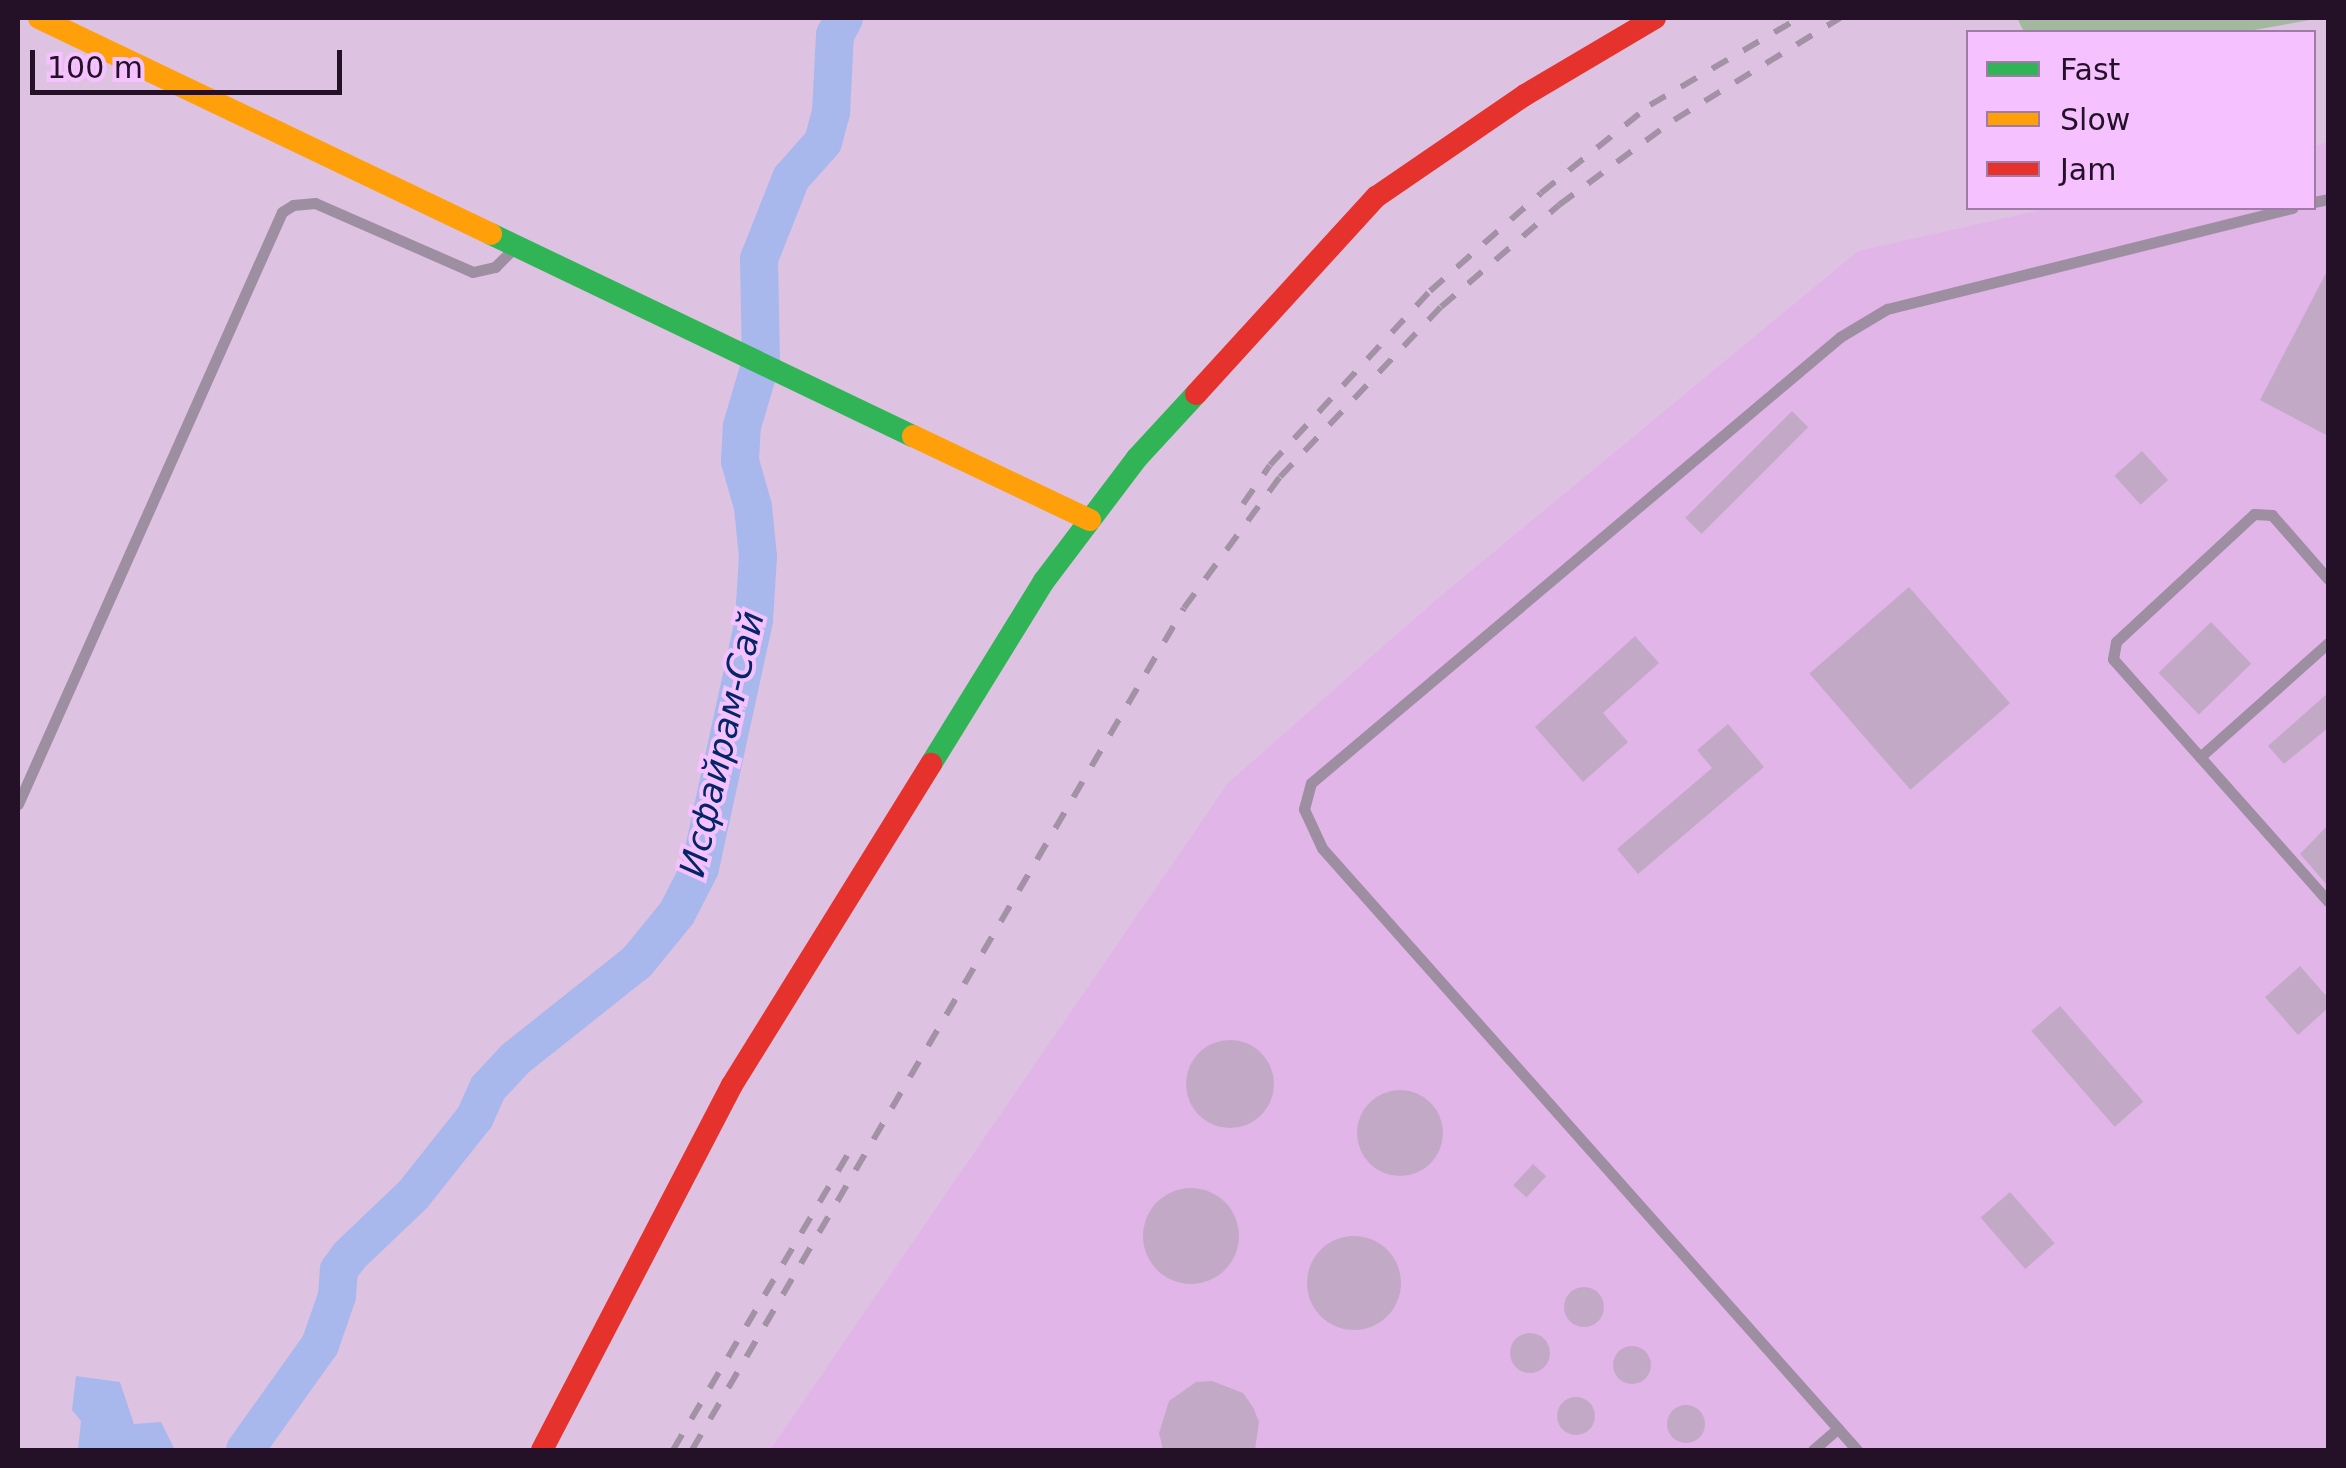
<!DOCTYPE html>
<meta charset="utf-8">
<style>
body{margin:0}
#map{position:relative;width:2346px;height:1468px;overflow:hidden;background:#dec2e2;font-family:"DejaVu Sans",sans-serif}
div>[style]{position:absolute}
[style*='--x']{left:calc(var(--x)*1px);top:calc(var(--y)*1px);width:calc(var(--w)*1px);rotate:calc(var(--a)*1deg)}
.built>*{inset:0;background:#e1b5e8}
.forest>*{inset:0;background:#a2b89f}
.water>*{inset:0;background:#a8b8ec}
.river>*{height:38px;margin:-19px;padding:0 19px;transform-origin:19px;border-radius:19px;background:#a8b8ec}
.building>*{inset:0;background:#c2aac6;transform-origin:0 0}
.round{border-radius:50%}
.lane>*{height:11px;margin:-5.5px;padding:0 5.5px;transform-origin:5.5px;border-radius:5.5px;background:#9e8ea1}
.fast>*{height:22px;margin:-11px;padding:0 11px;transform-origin:11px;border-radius:11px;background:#30b455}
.slow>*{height:22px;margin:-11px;padding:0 11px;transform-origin:11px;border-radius:11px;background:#ff9f0a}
.jam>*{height:22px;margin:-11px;padding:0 11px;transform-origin:11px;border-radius:11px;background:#e5322d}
.rail>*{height:6px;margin-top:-3px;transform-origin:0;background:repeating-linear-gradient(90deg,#a392a6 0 18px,transparent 0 36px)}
span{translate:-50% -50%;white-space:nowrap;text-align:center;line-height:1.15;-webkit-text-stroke:8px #f5c1fe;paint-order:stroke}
.water-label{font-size:35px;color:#042566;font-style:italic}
.frame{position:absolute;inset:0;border:20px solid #241128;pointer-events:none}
.legend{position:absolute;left:1966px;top:30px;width:350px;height:180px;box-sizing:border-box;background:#f5c1fe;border:2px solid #a17ba8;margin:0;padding:12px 18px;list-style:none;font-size:30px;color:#241128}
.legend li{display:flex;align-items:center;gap:20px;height:50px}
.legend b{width:50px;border:2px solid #a17ba8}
.scale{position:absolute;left:30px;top:50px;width:312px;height:45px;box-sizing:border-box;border:5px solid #241128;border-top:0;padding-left:12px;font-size:30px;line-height:35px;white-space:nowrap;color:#241128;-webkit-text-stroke:8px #f5c1fe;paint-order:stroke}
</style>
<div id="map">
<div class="built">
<div style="clip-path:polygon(2328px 142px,2328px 1450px,770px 1450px,1228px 783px,1437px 599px,1858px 251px,2050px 208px,2314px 208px,2314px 146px)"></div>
</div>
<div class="forest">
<div style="clip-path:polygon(2017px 18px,2321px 18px,2243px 32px,2024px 32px)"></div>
</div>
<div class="water">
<div style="clip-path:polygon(76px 1376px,120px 1382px,134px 1424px,161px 1422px,175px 1450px,78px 1450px,81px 1421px,72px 1410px)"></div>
</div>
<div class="river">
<div style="--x:245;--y:1450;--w:129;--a:-54.5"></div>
<div style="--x:320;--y:1345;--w:52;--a:-70.9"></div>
<div style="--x:337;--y:1296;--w:26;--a:-86"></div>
<div style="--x:339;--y:1270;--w:17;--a:-54"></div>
<div style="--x:349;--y:1256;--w:88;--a:-43.6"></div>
<div style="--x:413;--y:1195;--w:100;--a:-51.5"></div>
<div style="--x:475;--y:1117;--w:32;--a:-66"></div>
<div style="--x:488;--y:1088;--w:40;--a:-47"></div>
<div style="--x:515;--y:1059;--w:156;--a:-38.5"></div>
<div style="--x:637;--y:962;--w:63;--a:-50.8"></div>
<div style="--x:677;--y:913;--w:51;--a:-62.9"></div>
<div style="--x:700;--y:868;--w:254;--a:-77.7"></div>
<div style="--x:754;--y:620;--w:63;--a:-86.4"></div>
<div style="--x:758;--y:557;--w:50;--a:-95.7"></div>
<div style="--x:753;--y:507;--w:48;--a:-105.8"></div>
<div style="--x:740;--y:461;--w:35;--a:-87"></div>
<div style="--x:742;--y:426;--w:67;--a:-73.5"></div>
<div style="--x:761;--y:362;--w:103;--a:-91.1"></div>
<div style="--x:759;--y:259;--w:87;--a:-68.4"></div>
<div style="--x:791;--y:178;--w:48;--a:-48.4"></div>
<div style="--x:823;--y:142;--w:30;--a:-75"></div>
<div style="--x:831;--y:113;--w:78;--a:-87.1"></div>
<div style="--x:835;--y:35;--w:19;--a:-62"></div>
</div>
<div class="building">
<div style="clip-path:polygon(2328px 269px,2328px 436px,2260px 400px)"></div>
<div style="left:1792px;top:411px;width:23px;height:151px;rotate:45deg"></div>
<div style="left:2142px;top:451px;width:39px;height:37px;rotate:48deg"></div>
<div style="left:1909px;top:587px;width:154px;height:132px;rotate:49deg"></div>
<div style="left:2211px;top:622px;width:58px;height:73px;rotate:46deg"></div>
<div style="clip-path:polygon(1635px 636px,1659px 663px,1603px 713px,1628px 742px,1583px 782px,1535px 727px)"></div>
<div style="clip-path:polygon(2328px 693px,2328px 728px,2284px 764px,2268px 746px)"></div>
<div style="clip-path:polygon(1728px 724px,1764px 767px,1638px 874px,1617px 849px,1712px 768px,1697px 750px)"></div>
<div style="clip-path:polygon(2328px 825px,2328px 886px,2300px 854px)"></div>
<div style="clip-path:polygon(2300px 966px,2328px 998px,2328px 1008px,2298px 1035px,2265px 997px)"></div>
<div style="left:2060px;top:1006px;width:127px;height:38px;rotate:49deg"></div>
<div class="round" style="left:1186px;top:1040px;width:88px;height:88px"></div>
<div class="round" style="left:1357px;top:1090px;width:86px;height:86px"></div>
<div style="left:1533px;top:1164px;width:18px;height:29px;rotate:43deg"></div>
<div class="round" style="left:1143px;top:1188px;width:96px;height:96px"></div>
<div style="left:2010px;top:1192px;width:68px;height:39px;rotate:49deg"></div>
<div class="round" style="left:1307px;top:1236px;width:94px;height:94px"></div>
<div class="round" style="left:1564px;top:1287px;width:40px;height:40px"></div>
<div class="round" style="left:1510px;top:1333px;width:40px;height:40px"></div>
<div class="round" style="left:1613px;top:1346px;width:38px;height:38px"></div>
<div style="clip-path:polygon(1212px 1381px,1243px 1393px,1253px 1407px,1259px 1422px,1255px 1450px,1163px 1450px,1159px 1433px,1169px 1401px,1196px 1382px)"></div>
<div class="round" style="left:1557px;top:1397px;width:38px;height:38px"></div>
<div class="round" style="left:1667px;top:1405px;width:38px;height:38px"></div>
</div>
<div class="lane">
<div style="--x:2314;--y:202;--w:14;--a:-12"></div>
<div style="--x:2328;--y:579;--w:85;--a:-131.2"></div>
<div style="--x:2272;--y:515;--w:18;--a:-177"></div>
<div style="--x:2254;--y:514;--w:188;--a:137.2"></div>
<div style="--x:2116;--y:642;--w:17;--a:100"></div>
<div style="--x:2113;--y:659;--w:324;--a:48.4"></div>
<div style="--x:2200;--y:757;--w:171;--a:-41.7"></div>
<div style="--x:18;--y:804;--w:648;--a:-65.97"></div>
<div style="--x:282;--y:212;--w:13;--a:-32"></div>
<div style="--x:293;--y:205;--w:22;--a:-5"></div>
<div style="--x:315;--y:203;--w:172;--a:23.6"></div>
<div style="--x:473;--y:272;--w:23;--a:-13"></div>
<div style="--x:495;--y:267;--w:27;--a:-45"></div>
<div style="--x:1813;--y:1450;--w:33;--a:-41"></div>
<div style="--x:1857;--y:1450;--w:805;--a:-131.63"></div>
<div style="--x:1322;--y:848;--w:43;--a:-114.8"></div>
<div style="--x:1304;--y:809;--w:27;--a:-75"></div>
<div style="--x:1311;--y:783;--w:692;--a:-40.13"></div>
<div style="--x:1840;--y:337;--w:55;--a:-30.8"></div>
<div style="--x:1887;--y:309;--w:418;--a:-14"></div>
</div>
<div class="fast">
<div style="--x:491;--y:234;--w:468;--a:25.6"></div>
<div style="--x:931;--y:764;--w:215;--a:-58.3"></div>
<div style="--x:1044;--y:581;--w:154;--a:-52.9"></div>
<div style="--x:1137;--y:458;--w:87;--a:-47.3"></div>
</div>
<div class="slow">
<div style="--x:39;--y:18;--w:501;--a:25.54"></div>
<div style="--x:913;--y:436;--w:196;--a:25.4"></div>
</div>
<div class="jam">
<div style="--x:1196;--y:394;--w:267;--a:-47.6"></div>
<div style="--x:1376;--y:197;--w:181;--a:-34.4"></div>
<div style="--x:1525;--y:95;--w:151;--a:-30.6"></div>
<div style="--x:542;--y:1450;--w:411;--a:-62.5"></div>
<div style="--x:732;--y:1085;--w:378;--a:-58.2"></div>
</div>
<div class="rail">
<div style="--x:1243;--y:504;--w:47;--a:-55.3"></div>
<div style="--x:1270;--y:465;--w:236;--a:-47.4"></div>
<div style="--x:1430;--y:291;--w:148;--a:-41.4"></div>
<div style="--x:1541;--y:193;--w:140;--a:-38.9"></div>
<div style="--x:1650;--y:105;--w:173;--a:-30.3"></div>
<div style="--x:673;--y:1450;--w:350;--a:-59.4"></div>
<div style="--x:692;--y:1450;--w:975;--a:-59.7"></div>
<div style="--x:1184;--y:608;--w:162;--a:-53.8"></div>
<div style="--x:1280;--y:477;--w:234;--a:-46.6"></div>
<div style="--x:1441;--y:307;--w:156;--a:-40.8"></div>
<div style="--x:1559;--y:205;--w:143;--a:-36.5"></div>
<div style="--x:1674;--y:120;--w:195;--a:-31.6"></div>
</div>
<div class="water-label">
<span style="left:722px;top:744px;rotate:-77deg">Исфайрам-Сай</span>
</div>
<div class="frame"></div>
<ul class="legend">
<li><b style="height:12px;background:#30b455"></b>Fast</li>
<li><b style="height:12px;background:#ff9f0a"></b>Slow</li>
<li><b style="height:12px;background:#e5322d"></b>Jam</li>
</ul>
<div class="scale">100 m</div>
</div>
